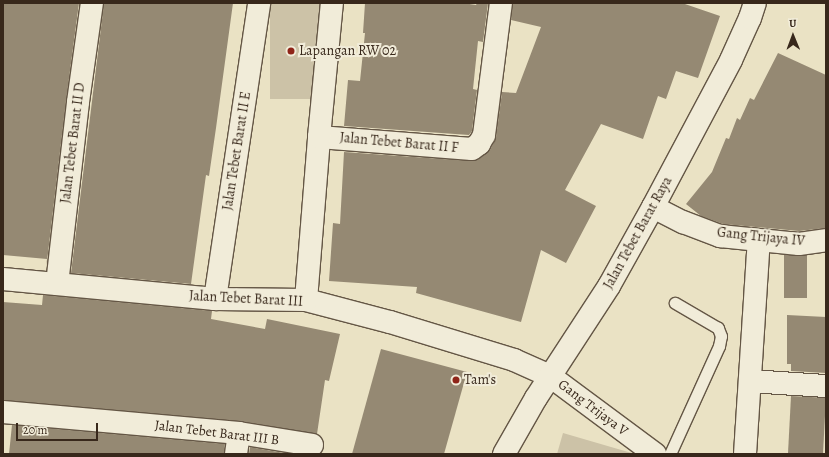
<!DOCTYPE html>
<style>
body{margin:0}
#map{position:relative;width:829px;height:457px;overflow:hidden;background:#eae2c4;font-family:Alegreya,serif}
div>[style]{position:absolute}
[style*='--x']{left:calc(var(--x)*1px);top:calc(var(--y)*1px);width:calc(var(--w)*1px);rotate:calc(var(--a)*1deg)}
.green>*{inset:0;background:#ccc2a7;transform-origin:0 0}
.building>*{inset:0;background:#958973;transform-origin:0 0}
.roads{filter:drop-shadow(1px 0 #645645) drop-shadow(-1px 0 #645645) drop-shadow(0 1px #645645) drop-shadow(0 -1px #645645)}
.lane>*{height:11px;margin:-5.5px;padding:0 5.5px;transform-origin:5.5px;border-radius:5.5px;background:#f1ecd9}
.street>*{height:22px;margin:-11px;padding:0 11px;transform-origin:11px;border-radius:11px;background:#f1ecd9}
.secondary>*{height:22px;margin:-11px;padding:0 11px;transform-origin:11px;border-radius:11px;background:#f1ecd9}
.dots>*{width:11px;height:11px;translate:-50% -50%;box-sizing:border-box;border:2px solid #f1ecd9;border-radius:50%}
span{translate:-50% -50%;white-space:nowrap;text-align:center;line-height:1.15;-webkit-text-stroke:4px #f1ecd9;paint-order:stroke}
.poi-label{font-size:14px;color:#38281b}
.left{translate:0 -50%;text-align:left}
.street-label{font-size:14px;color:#38281b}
.frame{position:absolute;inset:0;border:4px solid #38281b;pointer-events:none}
.north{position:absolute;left:773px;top:16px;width:40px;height:40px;-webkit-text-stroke:3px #f1ecd9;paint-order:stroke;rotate:359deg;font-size:11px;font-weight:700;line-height:16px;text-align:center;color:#38281b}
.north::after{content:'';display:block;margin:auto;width:14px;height:18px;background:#38281b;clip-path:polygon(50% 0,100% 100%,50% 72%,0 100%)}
.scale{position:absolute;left:16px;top:423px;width:82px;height:18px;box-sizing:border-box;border:2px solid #38281b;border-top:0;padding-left:5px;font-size:12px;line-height:14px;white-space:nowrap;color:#38281b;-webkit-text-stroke:3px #f1ecd9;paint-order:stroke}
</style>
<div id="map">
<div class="green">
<div style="left:270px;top:3px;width:50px;height:96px"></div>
<div style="clip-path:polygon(563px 433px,635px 454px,557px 454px)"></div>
</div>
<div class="building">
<div style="clip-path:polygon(3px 3px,79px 3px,66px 101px,46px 270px,47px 259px,3px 255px)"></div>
<div style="clip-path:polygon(104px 3px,233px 3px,216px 128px,209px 176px,206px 175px,191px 284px,71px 273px)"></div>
<div style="clip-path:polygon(365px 3px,463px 3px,476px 5px,477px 3px,488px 3px,483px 42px,478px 41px,473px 89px,477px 90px,472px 131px,469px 135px,344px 126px,348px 80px,360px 81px,365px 33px,363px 33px)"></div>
<div style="clip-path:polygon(513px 3px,682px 3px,720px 16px,698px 78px,676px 71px,666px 99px,658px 96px,643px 139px,601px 124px,565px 190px,596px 206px,566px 263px,541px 250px,521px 322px,416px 293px,417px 287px,329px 281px,333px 223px,340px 224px,344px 152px,471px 161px,479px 159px,490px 150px,496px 137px,502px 92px,516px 93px,541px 27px,511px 20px)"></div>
<div style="clip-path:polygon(778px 53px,826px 75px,826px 228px,799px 231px,723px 224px,701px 216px,686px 204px,712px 172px,726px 138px,729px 139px,737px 118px,740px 120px,750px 98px,754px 100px)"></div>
<div style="left:784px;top:255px;width:23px;height:43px"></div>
<div style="clip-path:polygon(43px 295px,212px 311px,211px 319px,265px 329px,267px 319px,340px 334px,329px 381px,325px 380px,317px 434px,240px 421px,3px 400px,3px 302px,42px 305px)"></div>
<div style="clip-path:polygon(787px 315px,826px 317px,826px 373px,791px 371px,791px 364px,787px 364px)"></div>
<div style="clip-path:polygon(381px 349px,467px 372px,444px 454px,352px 454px)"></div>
<div style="left:791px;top:396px;width:35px;height:58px;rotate:3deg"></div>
<div style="clip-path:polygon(12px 425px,225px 444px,224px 454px,9px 454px)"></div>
<div style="clip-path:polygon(250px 447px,290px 454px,249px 454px)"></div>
</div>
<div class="roads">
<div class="lane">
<div style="--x:670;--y:454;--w:119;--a:-65.6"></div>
<div style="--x:719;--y:346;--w:10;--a:-79"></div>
<div style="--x:721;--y:336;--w:9;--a:-111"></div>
<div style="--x:718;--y:328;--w:50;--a:-149.8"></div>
</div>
<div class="street">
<div style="--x:319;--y:137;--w:153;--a:4.5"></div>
<div style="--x:472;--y:149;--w:9;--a:-36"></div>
<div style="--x:479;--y:144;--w:10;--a:-61"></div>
<div style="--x:484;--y:135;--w:133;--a:-82.7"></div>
<div style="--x:653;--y:207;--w:34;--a:27"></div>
<div style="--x:683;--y:222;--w:40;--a:21"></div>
<div style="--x:720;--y:236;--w:79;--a:5.8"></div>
<div style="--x:799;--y:244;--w:27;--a:-8"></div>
<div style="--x:3;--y:279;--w:213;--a:5.4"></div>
<div style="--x:215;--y:299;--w:91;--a:0.6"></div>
<div style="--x:306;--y:300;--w:87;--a:14.7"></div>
<div style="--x:390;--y:322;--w:130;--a:17"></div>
<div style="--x:514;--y:360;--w:39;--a:24"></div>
<div style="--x:550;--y:376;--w:131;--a:36.6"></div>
<div style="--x:57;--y:284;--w:183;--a:-83.4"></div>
<div style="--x:78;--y:102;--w:100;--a:-82"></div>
<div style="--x:215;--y:299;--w:299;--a:-81.5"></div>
<div style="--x:306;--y:300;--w:164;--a:-85.4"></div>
<div style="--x:319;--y:137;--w:135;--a:-84.5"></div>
<div style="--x:750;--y:381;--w:76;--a:3.8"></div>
<div style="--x:3;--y:412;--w:237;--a:5.1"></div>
<div style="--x:239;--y:433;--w:74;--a:9.3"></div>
<div style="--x:236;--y:454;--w:21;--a:-82"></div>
<div style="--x:745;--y:454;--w:214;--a:-86.3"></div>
</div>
<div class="secondary">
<div style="--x:504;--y:454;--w:64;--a:-60.3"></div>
<div style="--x:536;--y:398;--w:134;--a:-56.9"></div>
<div style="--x:609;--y:286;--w:90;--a:-60.9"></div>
<div style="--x:653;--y:207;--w:166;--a:-62"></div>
<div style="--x:731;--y:60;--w:46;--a:-65.7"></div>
<div style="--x:750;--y:18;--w:16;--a:-72"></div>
</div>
</div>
<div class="dots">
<div style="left:291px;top:51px;background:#8f2418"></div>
<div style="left:456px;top:380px;background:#8f2418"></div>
</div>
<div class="poi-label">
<span class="left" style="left:299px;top:51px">Lapangan RW 02</span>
<span class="left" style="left:464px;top:380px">Tam's</span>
</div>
<div class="street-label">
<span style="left:73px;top:143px;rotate:-83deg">Jalan Tebet Barat II D</span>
<span style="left:399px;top:143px;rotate:5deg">Jalan Tebet Barat II F</span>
<span style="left:237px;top:151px;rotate:-81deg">Jalan Tebet Barat II E</span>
<span style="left:638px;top:233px;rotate:-61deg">Jalan Tebet Barat Raya</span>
<span style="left:761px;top:237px;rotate:6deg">Gang Trijaya IV</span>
<span style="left:246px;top:299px;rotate:3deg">Jalan Tebet Barat III</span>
<span style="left:593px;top:408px;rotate:37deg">Gang Trijaya V</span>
<span style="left:217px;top:433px;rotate:7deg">Jalan Tebet Barat III B</span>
</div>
<div class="frame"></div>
<div class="north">U</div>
<div class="scale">20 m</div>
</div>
